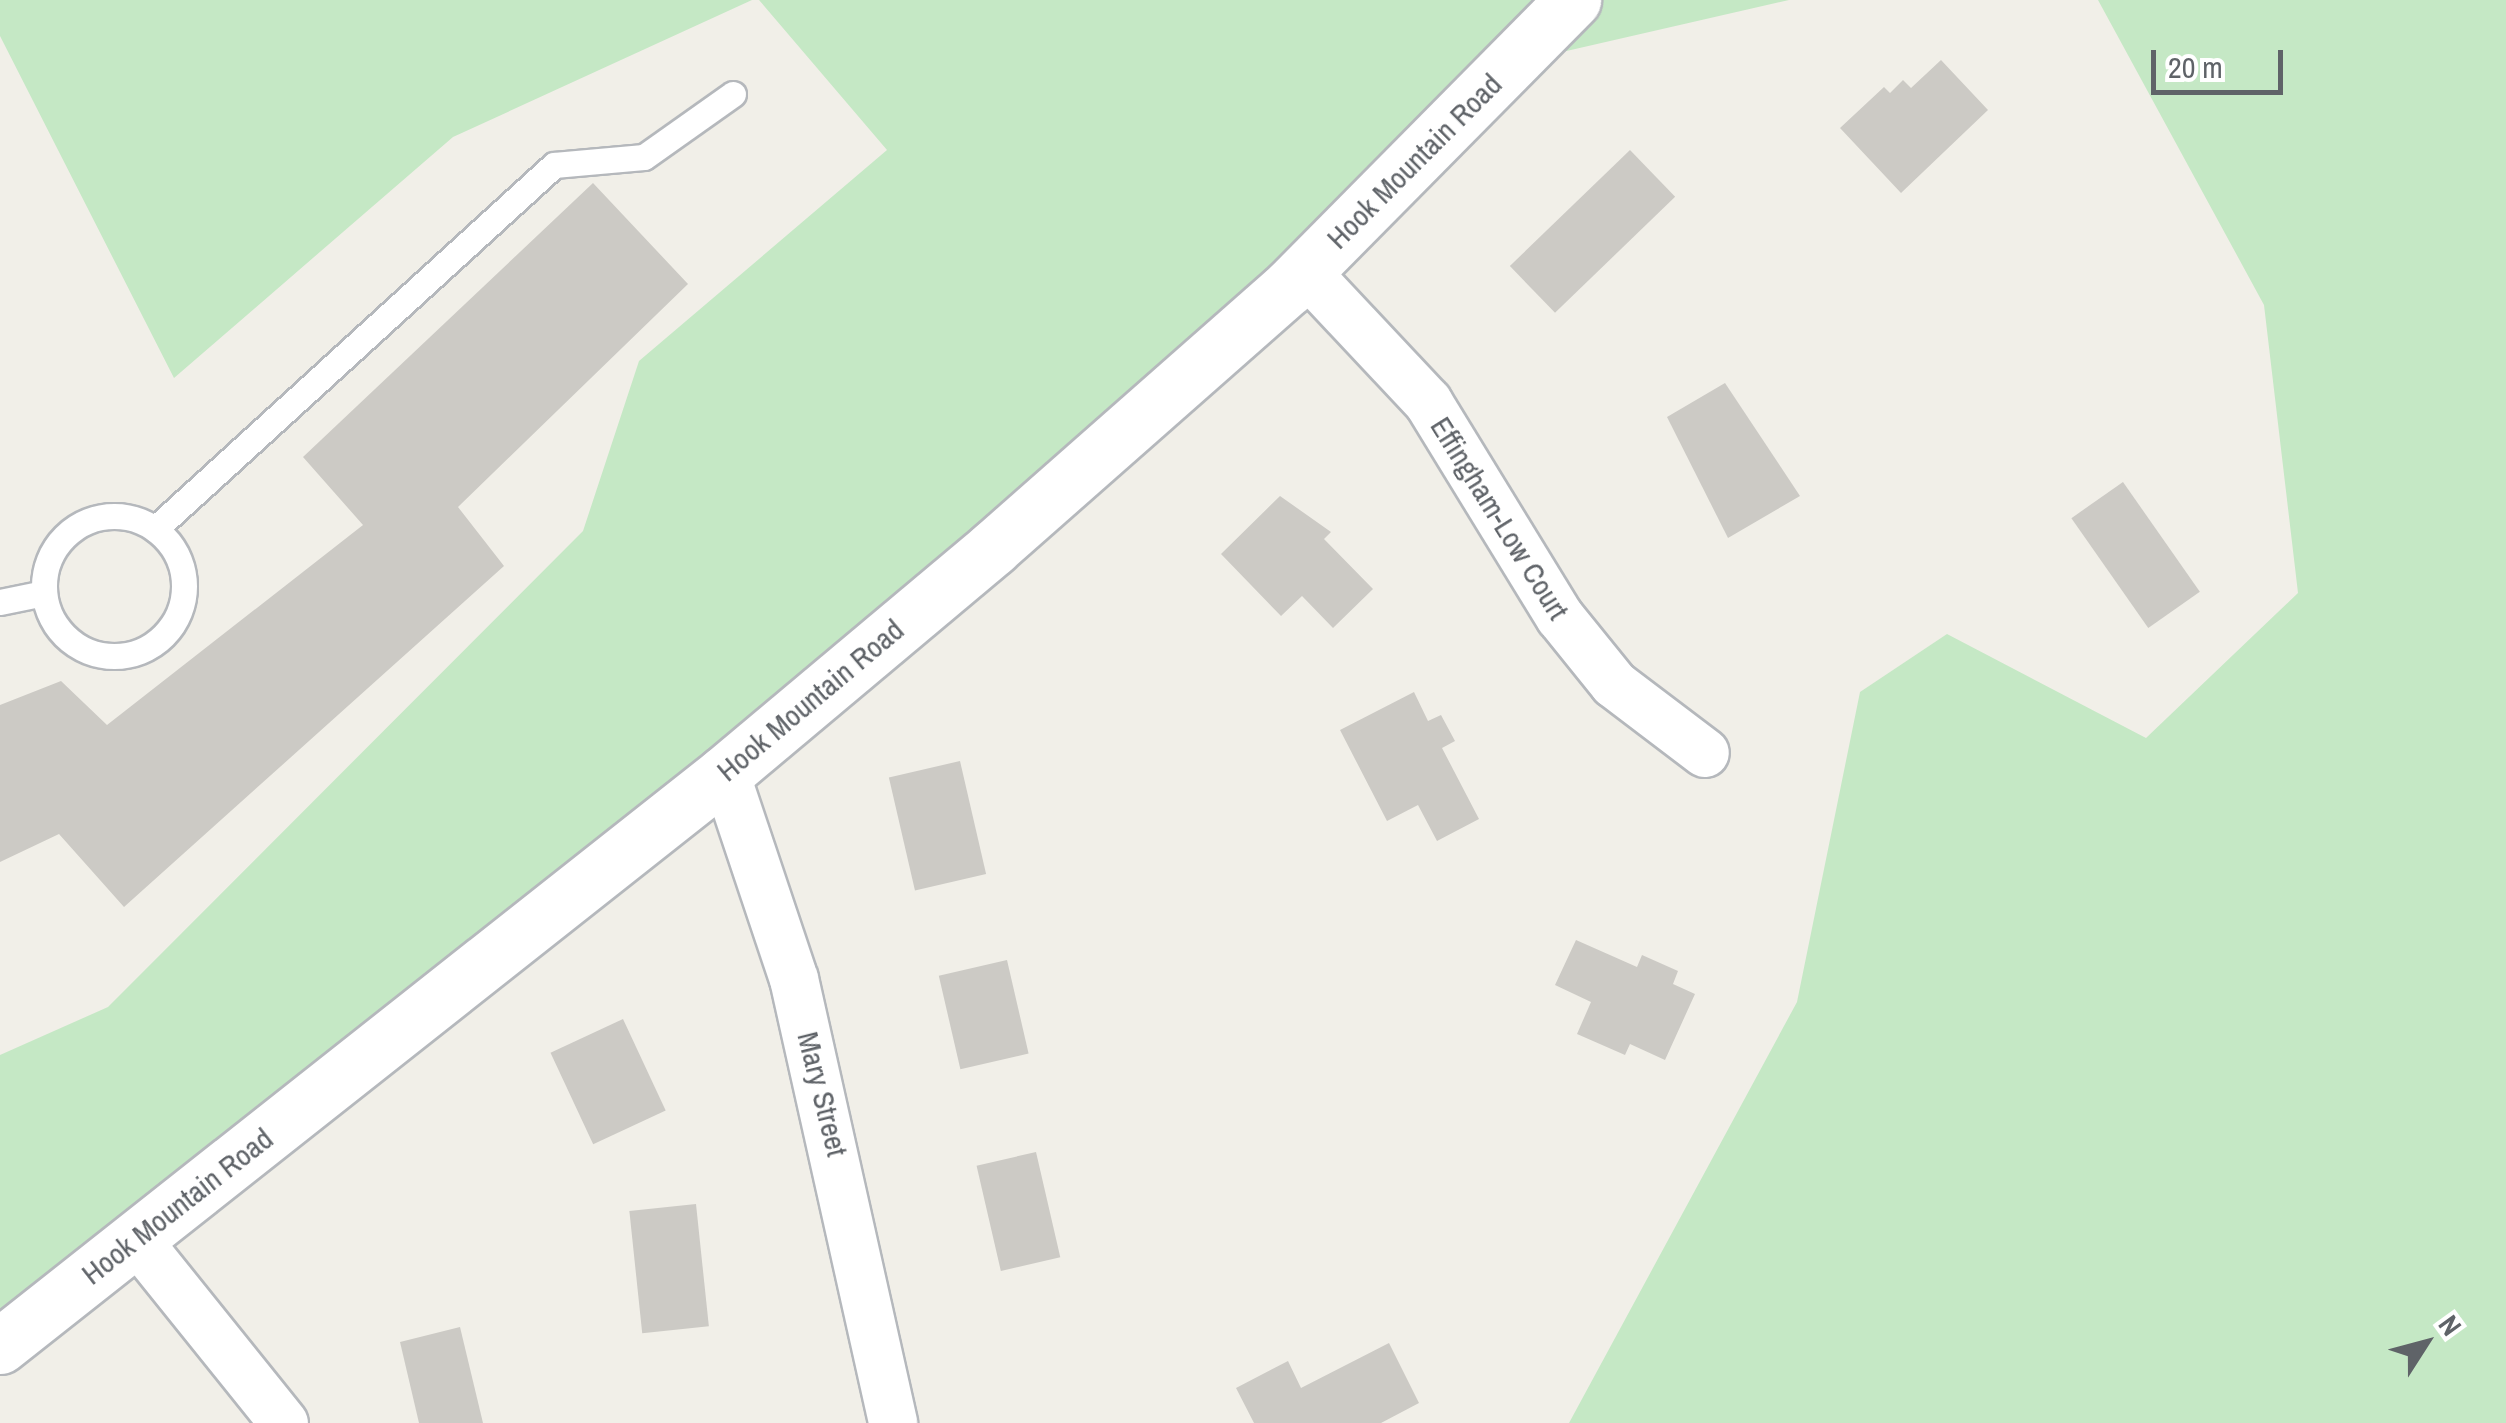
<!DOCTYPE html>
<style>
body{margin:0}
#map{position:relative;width:2506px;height:1423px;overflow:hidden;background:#f1efe8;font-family:"Archivo Narrow",sans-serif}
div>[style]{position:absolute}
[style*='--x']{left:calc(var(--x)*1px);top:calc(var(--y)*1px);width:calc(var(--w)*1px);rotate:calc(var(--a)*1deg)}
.green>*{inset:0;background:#c5e8c5}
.building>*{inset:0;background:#cccac5;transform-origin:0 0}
.roads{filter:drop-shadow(2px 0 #b5b8bc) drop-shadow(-2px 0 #b5b8bc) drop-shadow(0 2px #b5b8bc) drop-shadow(0 -2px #b5b8bc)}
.lane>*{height:25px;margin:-12.5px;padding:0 12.5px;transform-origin:12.5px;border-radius:12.5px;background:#fff}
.lane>.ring{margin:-12.5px;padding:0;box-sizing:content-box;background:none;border:25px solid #fff;border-radius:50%}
.street>*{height:48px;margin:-24px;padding:0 24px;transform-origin:24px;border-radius:24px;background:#fff}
.secondary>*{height:55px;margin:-27.5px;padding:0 27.5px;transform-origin:27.5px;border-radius:27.5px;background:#fff}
span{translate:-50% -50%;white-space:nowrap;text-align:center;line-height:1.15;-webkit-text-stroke:9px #fff;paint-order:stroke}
.street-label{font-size:30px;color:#5f6368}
.north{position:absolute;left:2376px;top:1293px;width:100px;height:100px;-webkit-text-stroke:8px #fff;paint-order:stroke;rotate:54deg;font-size:28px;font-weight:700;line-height:40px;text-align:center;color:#5f6368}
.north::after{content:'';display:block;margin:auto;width:35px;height:45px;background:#5f6368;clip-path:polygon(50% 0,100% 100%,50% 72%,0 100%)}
.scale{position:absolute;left:2151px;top:50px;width:132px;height:45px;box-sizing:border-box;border:5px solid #5f6368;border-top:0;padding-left:12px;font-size:30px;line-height:35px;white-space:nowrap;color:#5f6368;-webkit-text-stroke:8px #fff;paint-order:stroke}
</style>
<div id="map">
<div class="green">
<div style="clip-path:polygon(0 0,752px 0,453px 137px,174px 378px,0 36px)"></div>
<div style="clip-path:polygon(759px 0,1789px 0,1488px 69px,1015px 538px,0 1358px,0 1055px,108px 1007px,583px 531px,639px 361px,887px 150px)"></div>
<div style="clip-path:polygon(2098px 0,2506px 0,2506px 1423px,1569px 1423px,1797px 1002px,1860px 692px,1947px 634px,2146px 738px,2298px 593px,2264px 305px)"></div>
</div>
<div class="building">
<div style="clip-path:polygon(1941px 60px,1988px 110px,1901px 193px,1840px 128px,1884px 87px,1890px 93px,1903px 80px,1911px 88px)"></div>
<div style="left:1630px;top:150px;width:65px;height:167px;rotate:46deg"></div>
<div style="clip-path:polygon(593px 183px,688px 284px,458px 507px,504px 566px,124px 907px,59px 834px,0 862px,0 705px,61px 681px,107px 725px,363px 525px,303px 457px)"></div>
<div style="clip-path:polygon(1725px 383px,1800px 496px,1728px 538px,1667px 417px)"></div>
<div style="left:2123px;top:482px;width:134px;height:63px;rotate:55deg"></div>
<div style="clip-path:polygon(1280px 496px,1331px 532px,1324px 539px,1373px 589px,1333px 628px,1302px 596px,1281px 616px,1221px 554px)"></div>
<div style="clip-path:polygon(1414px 692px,1428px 721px,1441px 715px,1455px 741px,1442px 748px,1479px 819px,1437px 841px,1418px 805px,1387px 821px,1340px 730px)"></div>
<div style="left:960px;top:761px;width:116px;height:73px;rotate:77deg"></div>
<div style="clip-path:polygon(1576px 940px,1637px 967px,1642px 955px,1678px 971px,1673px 984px,1695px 994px,1665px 1060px,1630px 1044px,1625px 1055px,1577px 1034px,1591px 1002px,1555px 985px)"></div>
<div style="left:1007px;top:960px;width:96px;height:70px;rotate:77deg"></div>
<div style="left:623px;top:1019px;width:101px;height:80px;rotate:65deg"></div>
<div style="left:1036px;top:1152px;width:108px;height:61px;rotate:77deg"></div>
<div style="left:696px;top:1204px;width:123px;height:67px;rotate:84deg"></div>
<div style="clip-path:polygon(460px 1327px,483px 1423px,419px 1423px,400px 1342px)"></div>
<div style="clip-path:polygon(1389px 1343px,1419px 1403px,1381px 1423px,1254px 1423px,1236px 1388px,1288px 1361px,1301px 1388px)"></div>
</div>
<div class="roads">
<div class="lane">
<div class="ring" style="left:44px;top:516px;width:115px;height:115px"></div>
<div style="--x:155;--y:529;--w:540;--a:-42.37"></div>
<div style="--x:554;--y:165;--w:90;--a:-5.1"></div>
<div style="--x:644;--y:157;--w:109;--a:-35.3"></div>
<div style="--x:0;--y:602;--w:45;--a:-11.6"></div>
</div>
<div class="street">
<div style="--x:1305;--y:271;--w:180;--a:46.8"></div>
<div style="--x:1428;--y:402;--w:252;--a:58.5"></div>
<div style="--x:1560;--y:617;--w:86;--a:51.1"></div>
<div style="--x:1614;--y:684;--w:114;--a:37.2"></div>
<div style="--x:725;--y:773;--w:217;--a:71.5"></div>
<div style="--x:794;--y:979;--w:455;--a:77.4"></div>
<div style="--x:136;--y:1239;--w:236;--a:51.2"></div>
</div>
<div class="secondary">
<div style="--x:0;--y:1346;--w:924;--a:-38.32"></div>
<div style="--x:725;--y:773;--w:350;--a:-40"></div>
<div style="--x:993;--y:548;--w:395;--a:-41.4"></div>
<div style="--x:1289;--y:287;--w:404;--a:-45.3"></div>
</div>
</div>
<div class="street-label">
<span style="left:1414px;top:161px;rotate:-45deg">Hook Mountain Road</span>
<span style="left:1500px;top:518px;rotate:58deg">Effingham-Low Court</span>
<span style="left:810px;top:700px;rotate:-40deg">Hook Mountain Road</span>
<span style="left:823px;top:1094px;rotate:76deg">Mary Street</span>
<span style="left:177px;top:1206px;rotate:-38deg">Hook Mountain Road</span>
</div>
<div class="north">N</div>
<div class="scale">20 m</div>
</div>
